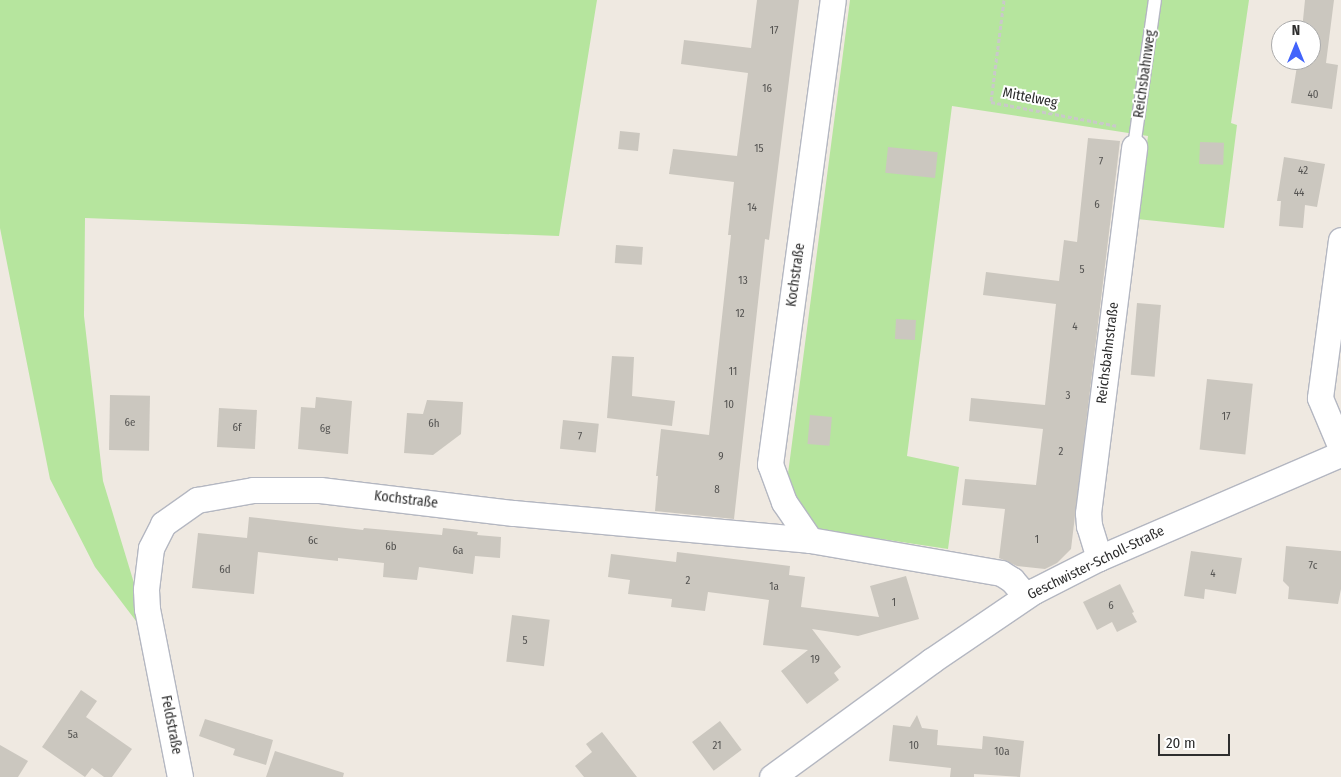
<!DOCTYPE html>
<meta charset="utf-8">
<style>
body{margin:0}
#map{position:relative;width:1341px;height:777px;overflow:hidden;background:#efe9e1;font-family:"Fira Sans Condensed",sans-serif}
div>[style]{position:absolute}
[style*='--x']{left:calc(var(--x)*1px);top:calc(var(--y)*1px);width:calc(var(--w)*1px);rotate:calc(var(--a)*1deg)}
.green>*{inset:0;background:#b6e59e}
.building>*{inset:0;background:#cbc7bf;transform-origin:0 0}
.path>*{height:3px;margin-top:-1.5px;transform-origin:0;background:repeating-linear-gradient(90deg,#c9c9c9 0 4px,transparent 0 6.5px)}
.roads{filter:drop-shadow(1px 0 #b4b7c1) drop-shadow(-1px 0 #b4b7c1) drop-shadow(0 1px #b4b7c1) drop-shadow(0 -1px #b4b7c1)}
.lane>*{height:12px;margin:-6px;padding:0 6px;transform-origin:6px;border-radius:6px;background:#fff}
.street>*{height:25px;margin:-12.5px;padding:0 12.5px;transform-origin:12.5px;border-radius:12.5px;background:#fff}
span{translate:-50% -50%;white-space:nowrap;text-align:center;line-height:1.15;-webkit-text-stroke:4px #fff;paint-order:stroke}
.number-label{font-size:11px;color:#555452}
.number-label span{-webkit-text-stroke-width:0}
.street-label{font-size:14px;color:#2e2e2e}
.north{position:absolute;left:1271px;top:20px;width:50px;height:50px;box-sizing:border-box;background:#fff;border:1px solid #ababab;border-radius:50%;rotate:0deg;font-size:14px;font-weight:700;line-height:20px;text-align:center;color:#2e2e2e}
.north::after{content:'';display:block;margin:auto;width:18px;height:22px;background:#4264fb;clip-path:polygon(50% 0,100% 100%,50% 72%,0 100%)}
.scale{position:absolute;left:1158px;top:734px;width:72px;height:22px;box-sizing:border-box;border:2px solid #2e2e2e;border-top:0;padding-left:6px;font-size:15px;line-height:18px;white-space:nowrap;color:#2e2e2e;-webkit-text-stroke:4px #fff;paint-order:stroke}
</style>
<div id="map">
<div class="green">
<div style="clip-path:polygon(0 0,597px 0,559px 236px,85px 218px,84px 316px,103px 481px,161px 672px,136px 621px,95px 567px,50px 479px,0 228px)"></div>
<div style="clip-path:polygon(850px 0,1249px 0,1231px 123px,1237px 125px,1224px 228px,1137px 219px,1148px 136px,952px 106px,907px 456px,959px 467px,948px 549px,815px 529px,786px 489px)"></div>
</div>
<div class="building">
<div style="clip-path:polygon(757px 0,799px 0,769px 240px,765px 239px,734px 519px,655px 511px,658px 476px,656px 476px,661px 429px,709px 435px,731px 235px,728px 235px,734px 182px,669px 174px,673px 149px,737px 156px,748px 73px,681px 64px,684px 40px,751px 48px)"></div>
<div style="clip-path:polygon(1305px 0,1334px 0,1326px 63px,1338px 65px,1332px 109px,1291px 103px,1298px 60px,1311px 60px,1311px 30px,1302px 30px)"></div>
<div style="left:620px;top:131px;width:20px;height:18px;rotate:6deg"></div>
<div style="clip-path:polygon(1088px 138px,1120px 141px,1071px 549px,1057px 563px,1045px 569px,1017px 566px,999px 558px,1005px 509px,962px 505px,965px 479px,1036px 485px,1043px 429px,969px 421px,971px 398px,1045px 405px,1056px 304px,983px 295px,986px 272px,1059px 281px,1064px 240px,1077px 242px)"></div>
<div style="left:1200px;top:142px;width:24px;height:22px;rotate:2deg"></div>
<div style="left:888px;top:147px;width:50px;height:26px;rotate:6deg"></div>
<div style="clip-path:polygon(1284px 157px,1325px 164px,1317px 207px,1305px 205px,1303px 228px,1279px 226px,1281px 201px,1277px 201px)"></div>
<div style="left:616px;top:245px;width:27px;height:18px;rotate:4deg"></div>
<div style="left:1137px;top:303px;width:24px;height:72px;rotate:5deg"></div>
<div style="left:896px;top:319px;width:20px;height:20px;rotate:3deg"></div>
<div style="clip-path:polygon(612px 356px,634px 357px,632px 396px,675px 401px,672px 426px,607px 418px)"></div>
<div style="left:1207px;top:379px;width:46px;height:71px;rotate:6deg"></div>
<div style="left:110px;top:395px;width:40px;height:55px;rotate:1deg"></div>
<div style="clip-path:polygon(316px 397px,352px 401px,348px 454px,298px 449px,301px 407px,315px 408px)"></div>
<div style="clip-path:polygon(427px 400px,463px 402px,461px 434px,433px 455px,404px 453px,407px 413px,423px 414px)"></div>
<div style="left:219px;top:408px;width:38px;height:39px;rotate:3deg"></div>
<div style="left:810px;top:415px;width:22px;height:29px;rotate:5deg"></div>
<div style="left:563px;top:420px;width:36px;height:29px;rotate:6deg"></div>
<div style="clip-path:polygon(249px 517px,363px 530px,364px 528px,442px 535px,443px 528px,478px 532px,477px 535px,501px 537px,500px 558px,475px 556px,473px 574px,419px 567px,417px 580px,383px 577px,384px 563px,338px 558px,338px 561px,258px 552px,254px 594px,192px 588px,198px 533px,247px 538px)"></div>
<div style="clip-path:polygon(1286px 546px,1341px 551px,1341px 589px,1338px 604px,1288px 599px,1289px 587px,1283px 581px)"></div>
<div style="clip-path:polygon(1191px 551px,1242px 558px,1236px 594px,1205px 589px,1204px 599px,1184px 596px)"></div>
<div style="clip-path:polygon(677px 552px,790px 566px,789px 575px,805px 577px,801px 607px,879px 617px,870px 586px,906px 576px,919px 619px,858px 636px,812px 629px,841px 667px,834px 673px,839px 680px,807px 704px,781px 671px,808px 650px,763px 645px,769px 600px,708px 592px,705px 611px,671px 607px,672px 599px,628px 594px,630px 580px,608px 577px,611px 554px,676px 562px)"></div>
<div style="clip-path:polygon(1120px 584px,1134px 612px,1132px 613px,1137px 622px,1117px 632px,1112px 622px,1097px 630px,1083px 602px)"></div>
<div style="left:512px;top:615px;width:38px;height:47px;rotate:7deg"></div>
<div style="clip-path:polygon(81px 690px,97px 701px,86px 717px,132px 749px,112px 777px,104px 777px,92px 768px,85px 777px,42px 747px)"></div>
<div style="clip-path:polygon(917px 715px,922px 728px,938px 730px,937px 745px,982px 749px,983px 736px,1024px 741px,1020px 777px,974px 774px,974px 777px,950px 777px,951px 768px,889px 761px,893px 725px,910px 727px)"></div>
<div style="clip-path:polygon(205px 719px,273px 740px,266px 765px,233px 755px,235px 749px,199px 736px)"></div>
<div style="left:720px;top:721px;width:36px;height:35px;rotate:53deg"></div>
<div style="clip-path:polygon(602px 732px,637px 777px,584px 777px,575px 766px,592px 752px,586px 744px)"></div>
<div style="clip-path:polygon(0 745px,28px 761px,18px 777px,0 777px)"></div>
<div style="clip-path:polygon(275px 751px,344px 773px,343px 777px,266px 777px)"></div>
</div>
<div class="path">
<div style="--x:1004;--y:0;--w:103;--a:97.3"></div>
<div style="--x:991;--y:102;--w:129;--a:10.7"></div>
</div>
<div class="roads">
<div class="lane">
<div style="--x:1134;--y:147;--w:148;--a:-81.9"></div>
</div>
<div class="street">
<div style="--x:1341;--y:240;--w:159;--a:97.6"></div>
<div style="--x:1320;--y:398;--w:54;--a:67.2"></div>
<div style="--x:810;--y:540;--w:46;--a:-124.4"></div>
<div style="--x:784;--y:502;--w:40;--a:-110.2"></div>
<div style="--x:770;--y:464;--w:468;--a:-82.3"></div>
<div style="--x:1099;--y:558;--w:34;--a:-107"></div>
<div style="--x:1089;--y:526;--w:13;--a:-94"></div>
<div style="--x:1088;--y:513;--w:369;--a:-82.8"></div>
<div style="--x:180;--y:777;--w:171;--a:-101.1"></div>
<div style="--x:147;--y:609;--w:20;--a:-93"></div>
<div style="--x:146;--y:589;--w:41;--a:-83"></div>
<div style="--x:151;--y:548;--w:27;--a:-63"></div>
<div style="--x:163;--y:524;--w:42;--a:-35.2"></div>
<div style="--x:197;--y:500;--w:57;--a:-10.1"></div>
<div style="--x:253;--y:490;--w:67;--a:0"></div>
<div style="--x:320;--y:490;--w:195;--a:6.8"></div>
<div style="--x:514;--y:513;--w:297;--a:5.2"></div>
<div style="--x:810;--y:540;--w:194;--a:9.8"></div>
<div style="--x:1001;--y:573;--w:13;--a:32"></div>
<div style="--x:1012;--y:580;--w:21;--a:49"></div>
<div style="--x:772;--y:777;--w:197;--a:-36.1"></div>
<div style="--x:931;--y:661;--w:125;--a:-34.2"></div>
<div style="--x:1034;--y:591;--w:73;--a:-26.9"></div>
<div style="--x:1099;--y:558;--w:263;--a:-23.3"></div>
</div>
</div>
<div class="number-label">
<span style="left:774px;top:31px">17</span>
<span style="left:767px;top:89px">16</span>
<span style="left:1313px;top:95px">40</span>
<span style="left:759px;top:149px">15</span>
<span style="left:1101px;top:162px">7</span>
<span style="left:1303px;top:171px">42</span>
<span style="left:1299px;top:193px">44</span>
<span style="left:1097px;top:205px">6</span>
<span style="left:752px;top:208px">14</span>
<span style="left:1082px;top:270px">5</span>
<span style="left:743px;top:281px">13</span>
<span style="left:740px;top:314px">12</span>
<span style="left:1075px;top:327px">4</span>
<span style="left:733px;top:372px">11</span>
<span style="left:1068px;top:396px">3</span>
<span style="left:729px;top:405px">10</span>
<span style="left:1226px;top:417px">17</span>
<span style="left:130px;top:423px">6e</span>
<span style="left:434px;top:424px">6h</span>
<span style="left:237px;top:428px">6f</span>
<span style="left:325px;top:429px">6g</span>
<span style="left:580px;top:437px">7</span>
<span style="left:1061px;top:452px">2</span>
<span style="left:721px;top:457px">9</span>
<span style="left:717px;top:490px">8</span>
<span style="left:1037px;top:540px">1</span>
<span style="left:313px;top:541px">6c</span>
<span style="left:391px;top:547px">6b</span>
<span style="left:458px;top:551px">6a</span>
<span style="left:1313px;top:566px">7c</span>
<span style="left:225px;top:570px">6d</span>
<span style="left:1213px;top:574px">4</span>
<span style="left:688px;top:581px">2</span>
<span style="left:774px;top:587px">1a</span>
<span style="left:894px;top:603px">1</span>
<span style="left:1111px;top:606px">6</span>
<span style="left:525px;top:641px">5</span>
<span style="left:815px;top:660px">19</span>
<span style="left:73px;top:735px">5a</span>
<span style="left:717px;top:746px">21</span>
<span style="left:914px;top:746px">10</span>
<span style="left:1002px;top:752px">10a</span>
</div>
<div class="street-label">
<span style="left:1145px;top:74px;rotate:-82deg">Reichsbahnweg</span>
<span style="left:1030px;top:98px;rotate:11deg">Mittelweg</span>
<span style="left:796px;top:275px;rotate:-82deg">Kochstraße</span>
<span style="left:1108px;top:353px;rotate:-83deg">Reichsbahnstraße</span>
<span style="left:406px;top:500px;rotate:7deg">Kochstraße</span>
<span style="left:1096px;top:563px;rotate:-26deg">Geschwister-Scholl-Straße</span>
<span style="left:171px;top:725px;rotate:79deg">Feldstraße</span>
</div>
<div class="north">N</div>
<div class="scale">20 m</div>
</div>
